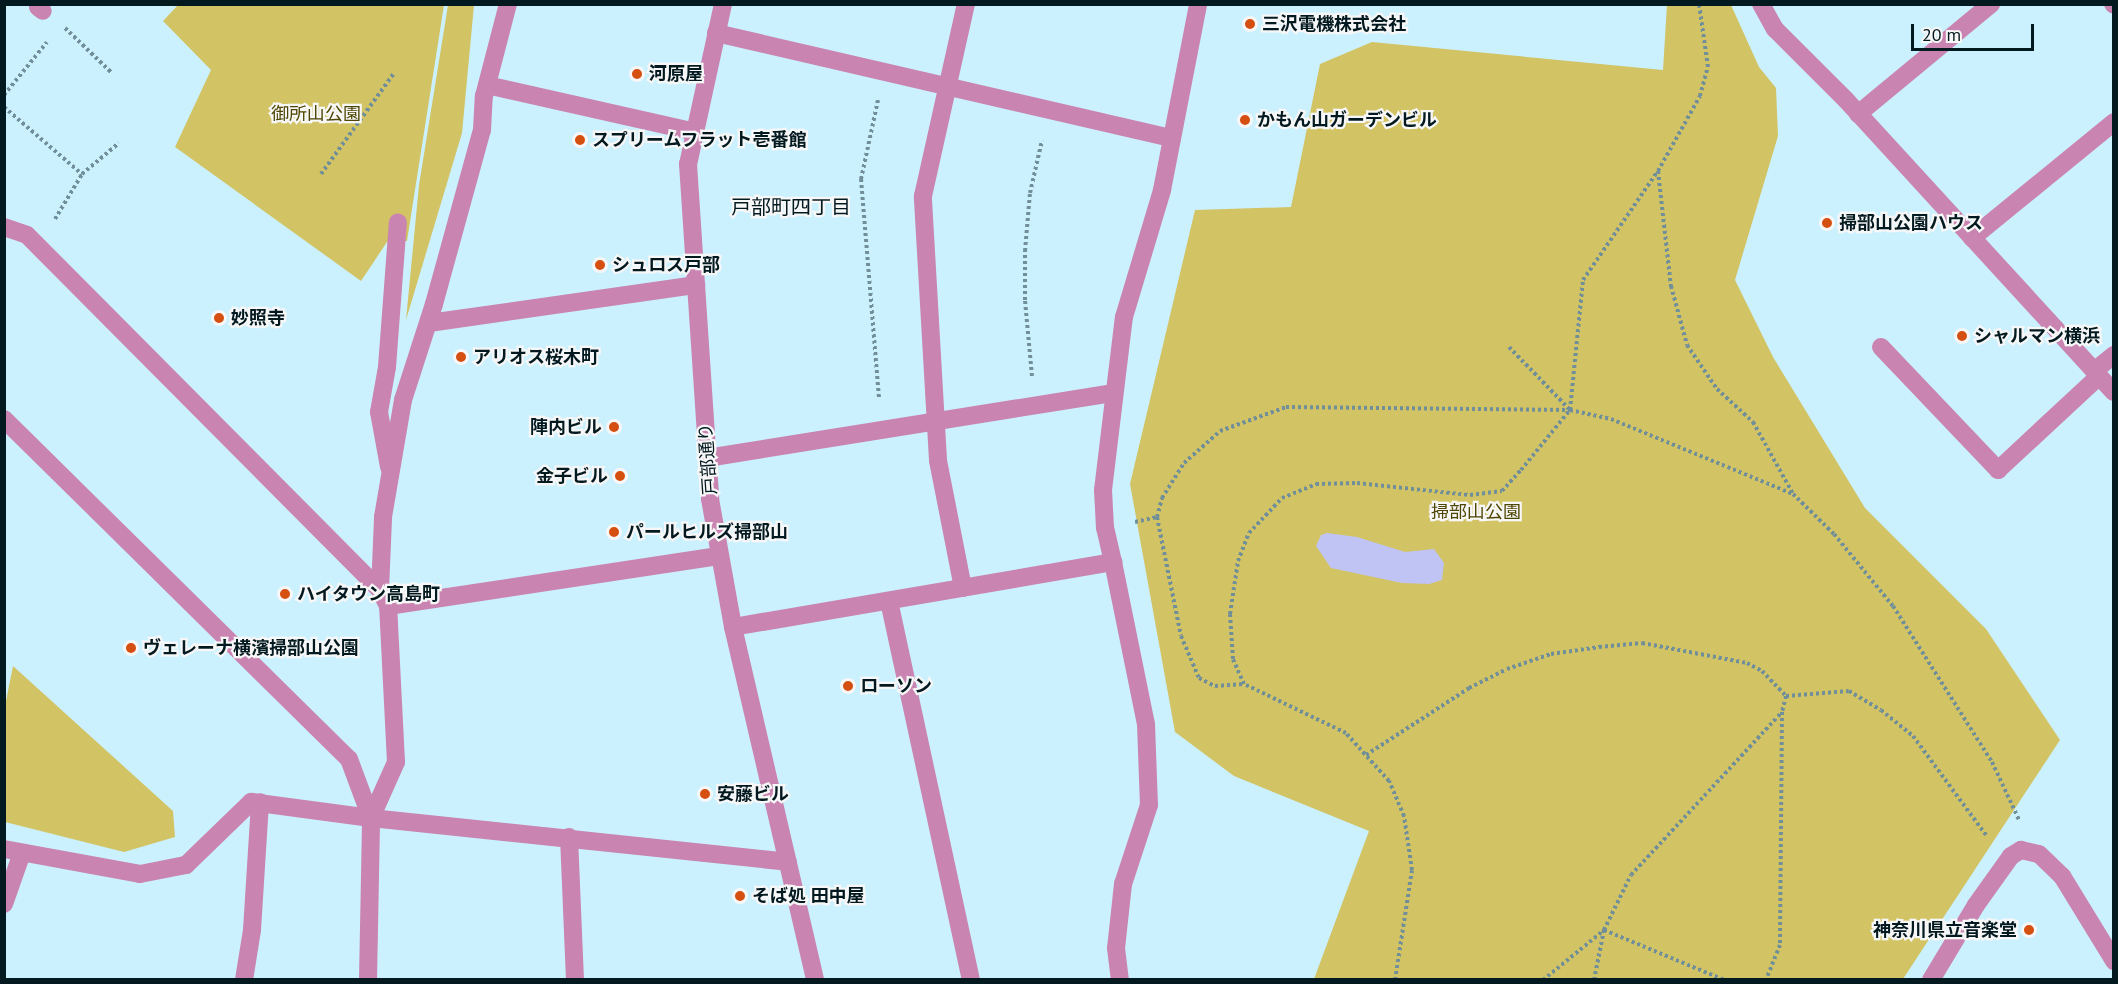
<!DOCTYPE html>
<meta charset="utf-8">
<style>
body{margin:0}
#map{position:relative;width:2118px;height:984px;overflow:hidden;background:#ccf1fe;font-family:"PT Sans","Noto Sans JP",sans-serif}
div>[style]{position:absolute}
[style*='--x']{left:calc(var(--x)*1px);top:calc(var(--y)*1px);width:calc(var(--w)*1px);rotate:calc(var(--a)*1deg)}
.green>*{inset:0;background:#d2c365}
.water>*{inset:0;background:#bfc4f4}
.path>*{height:4px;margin-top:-2px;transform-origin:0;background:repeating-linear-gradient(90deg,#718f99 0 3px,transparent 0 6px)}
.minor>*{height:18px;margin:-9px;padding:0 9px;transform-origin:9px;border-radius:9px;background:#c984b1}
.dots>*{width:16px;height:16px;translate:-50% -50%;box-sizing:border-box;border:3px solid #f7f7f7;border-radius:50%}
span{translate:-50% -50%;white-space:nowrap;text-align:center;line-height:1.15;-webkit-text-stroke:4.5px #f7f7f7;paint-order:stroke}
.poi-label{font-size:18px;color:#031920;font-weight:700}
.left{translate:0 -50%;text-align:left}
.right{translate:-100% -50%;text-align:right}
.park-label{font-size:18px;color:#4e4502}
.street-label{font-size:18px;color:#031920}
.neighbourhood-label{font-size:20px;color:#031920}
.frame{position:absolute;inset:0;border:6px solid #031920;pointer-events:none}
.scale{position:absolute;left:1911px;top:24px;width:123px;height:27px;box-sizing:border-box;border:3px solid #031920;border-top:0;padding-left:8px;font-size:18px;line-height:21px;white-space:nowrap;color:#031920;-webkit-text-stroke:4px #f7f7f7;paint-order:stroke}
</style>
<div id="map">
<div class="green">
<div style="clip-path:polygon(178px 5px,444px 5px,407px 241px,387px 242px,361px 281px,175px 147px,211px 70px,163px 21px)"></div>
<div style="clip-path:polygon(448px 5px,474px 5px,462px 133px,406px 320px,419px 185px)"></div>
<div style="clip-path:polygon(1667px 5px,1731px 5px,1759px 67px,1776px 88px,1778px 136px,1735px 280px,1773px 357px,1865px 508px,1986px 629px,2060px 740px,1903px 979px,1314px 979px,1369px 831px,1234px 776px,1175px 732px,1130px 484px,1195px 210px,1291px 207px,1320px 64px,1372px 42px,1663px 70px)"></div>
<div style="clip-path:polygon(13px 666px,173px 811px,175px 837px,124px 852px,5px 822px,5px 706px)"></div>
</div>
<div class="water">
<div style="clip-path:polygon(1327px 533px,1357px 537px,1405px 552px,1434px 549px,1444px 563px,1442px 580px,1429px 584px,1402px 583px,1331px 568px,1316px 546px,1321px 535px)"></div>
</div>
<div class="path">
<div style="--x:65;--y:28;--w:65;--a:43.8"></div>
<div style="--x:4;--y:95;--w:68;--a:-50.9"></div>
<div style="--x:878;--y:100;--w:81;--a:102.1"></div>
<div style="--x:861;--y:179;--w:221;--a:85.3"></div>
<div style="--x:4;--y:107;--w:103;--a:40.7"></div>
<div style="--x:1658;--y:171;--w:116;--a:83.6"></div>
<div style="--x:1671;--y:286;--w:61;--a:74.8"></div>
<div style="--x:1687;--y:345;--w:53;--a:55.7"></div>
<div style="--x:1717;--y:389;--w:49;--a:42.5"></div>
<div style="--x:1753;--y:422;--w:82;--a:60.9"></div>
<div style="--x:321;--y:174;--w:125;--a:-54.1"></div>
<div style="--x:55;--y:219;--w:52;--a:-59"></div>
<div style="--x:82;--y:174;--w:48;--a:-40"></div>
<div style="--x:1509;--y:347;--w:86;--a:45.9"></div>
<div style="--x:1032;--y:376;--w:76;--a:-95.3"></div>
<div style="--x:1025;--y:300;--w:49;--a:-90"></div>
<div style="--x:1025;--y:251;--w:58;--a:-85.1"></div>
<div style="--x:1030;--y:193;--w:54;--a:-77.2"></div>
<div style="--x:1157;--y:517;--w:121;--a:78.6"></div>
<div style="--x:1181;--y:636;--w:46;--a:66.8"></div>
<div style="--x:1199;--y:678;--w:18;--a:27"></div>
<div style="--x:1215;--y:686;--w:29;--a:-4"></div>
<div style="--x:1135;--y:522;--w:23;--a:-13"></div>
<div style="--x:1157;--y:517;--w:20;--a:-75"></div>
<div style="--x:1162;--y:498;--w:41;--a:-57.8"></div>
<div style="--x:1184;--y:463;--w:48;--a:-41.6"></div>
<div style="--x:1220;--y:431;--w:70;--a:-20"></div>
<div style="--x:1286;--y:407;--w:284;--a:0.6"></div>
<div style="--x:1570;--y:410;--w:42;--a:12.4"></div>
<div style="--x:1611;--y:419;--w:197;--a:22.4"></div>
<div style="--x:1793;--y:494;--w:57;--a:44.3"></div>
<div style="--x:1834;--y:534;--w:93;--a:50.7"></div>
<div style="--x:1893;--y:606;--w:185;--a:57.6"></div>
<div style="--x:1992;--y:762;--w:64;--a:65"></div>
<div style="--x:1786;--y:696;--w:63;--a:-4.5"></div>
<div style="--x:1849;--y:691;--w:37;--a:31"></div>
<div style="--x:1881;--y:710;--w:41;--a:39.1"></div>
<div style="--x:1913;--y:736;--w:123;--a:53.6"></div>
<div style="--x:1366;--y:755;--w:123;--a:-33"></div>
<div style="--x:1469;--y:688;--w:42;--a:-26.6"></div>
<div style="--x:1507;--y:669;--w:46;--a:-18.8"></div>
<div style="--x:1551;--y:654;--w:49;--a:-8.3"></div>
<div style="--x:1599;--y:647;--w:43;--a:-5.3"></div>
<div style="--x:1642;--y:643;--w:107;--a:10.8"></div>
<div style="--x:1747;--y:663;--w:17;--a:28"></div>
<div style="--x:1762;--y:671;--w:35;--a:46"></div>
<div style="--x:1786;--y:696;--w:16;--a:104"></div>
<div style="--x:1395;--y:980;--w:111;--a:-81.2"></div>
<div style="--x:1412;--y:870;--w:55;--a:-98.4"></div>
<div style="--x:1404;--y:816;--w:38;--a:-113"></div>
<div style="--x:1389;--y:781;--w:64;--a:-131.9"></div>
<div style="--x:1346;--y:733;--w:113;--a:-154.3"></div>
<div style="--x:1244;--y:684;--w:27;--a:-114"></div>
<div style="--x:1233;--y:659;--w:45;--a:-93.8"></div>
<div style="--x:1230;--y:614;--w:54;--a:-81.4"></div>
<div style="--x:1238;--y:561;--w:30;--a:-69"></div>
<div style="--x:1249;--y:533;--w:48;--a:-46.7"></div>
<div style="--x:1282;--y:498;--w:37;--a:-22"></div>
<div style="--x:1316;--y:484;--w:41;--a:-1.4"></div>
<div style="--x:1357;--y:483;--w:114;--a:6.1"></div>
<div style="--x:1470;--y:495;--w:32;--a:-7"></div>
<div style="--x:1502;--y:491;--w:28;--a:-48"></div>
<div style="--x:1521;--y:470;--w:77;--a:-50.8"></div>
<div style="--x:1570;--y:410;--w:131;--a:-84.3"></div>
<div style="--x:1583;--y:280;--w:132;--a:-55.5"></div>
<div style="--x:1658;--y:171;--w:86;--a:-60.8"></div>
<div style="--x:1700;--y:96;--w:30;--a:-75"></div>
<div style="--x:1708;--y:67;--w:64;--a:-98.1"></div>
<div style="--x:1543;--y:980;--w:79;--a:-39.3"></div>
<div style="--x:1604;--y:930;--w:130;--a:22.6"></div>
<div style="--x:1594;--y:980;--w:51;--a:-78.7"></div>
<div style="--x:1604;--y:930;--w:61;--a:-63.9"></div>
<div style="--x:1631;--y:875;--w:222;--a:-47.2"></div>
<div style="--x:1782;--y:712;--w:233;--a:90.5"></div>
<div style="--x:1780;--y:945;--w:38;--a:112"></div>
</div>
<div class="minor">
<div style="--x:41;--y:4;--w:4;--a:135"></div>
<div style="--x:38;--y:7;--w:6;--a:39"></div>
<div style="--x:723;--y:4;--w:164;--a:102.3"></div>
<div style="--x:688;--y:164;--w:336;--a:86.2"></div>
<div style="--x:710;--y:499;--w:130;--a:79.8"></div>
<div style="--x:733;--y:627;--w:362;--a:76.9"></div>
<div style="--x:1761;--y:4;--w:29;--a:61"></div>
<div style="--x:1775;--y:29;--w:100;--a:45"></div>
<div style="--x:1846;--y:100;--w:396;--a:47.5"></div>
<div style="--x:2113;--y:4;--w:1;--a:45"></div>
<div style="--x:716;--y:33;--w:468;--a:13"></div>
<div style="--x:487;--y:85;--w:213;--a:12.7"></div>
<div style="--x:1858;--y:114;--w:173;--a:-39.6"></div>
<div style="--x:4;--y:227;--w:24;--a:19"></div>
<div style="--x:27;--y:235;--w:501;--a:45.16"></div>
<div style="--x:1972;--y:238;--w:183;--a:-39.2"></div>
<div style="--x:429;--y:323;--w:270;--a:-8.1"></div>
<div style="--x:1881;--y:347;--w:170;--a:46.4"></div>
<div style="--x:1998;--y:470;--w:138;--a:-42.9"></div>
<div style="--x:2094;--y:371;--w:26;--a:-39"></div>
<div style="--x:4;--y:419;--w:484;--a:44.6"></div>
<div style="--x:349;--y:759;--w:63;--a:69.6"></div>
<div style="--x:707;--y:458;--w:412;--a:-9.1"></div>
<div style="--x:389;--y:467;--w:56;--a:-100.3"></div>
<div style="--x:379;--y:412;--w:46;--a:-79.9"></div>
<div style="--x:387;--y:367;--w:145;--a:-85.7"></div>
<div style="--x:1113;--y:562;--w:165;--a:78.5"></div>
<div style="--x:1146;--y:724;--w:81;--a:87.9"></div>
<div style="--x:1149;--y:805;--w:83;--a:108.2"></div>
<div style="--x:1123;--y:884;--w:64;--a:96.2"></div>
<div style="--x:1116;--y:948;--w:32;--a:83"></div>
<div style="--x:963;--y:588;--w:130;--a:-101.1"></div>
<div style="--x:938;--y:460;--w:264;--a:-93.3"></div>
<div style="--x:923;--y:196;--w:197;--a:-77.4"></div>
<div style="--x:889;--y:601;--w:388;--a:77.8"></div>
<div style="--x:388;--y:606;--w:336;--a:-8.6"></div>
<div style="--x:733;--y:627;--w:386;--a:-9.7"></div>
<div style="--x:1113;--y:562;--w:35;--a:-103"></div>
<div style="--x:1105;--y:528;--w:38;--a:-93"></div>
<div style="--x:1103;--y:490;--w:174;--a:-83.1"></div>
<div style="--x:1124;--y:317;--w:133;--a:-73.3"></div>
<div style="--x:1162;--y:190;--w:189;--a:-79"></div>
<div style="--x:371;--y:818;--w:61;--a:-65.9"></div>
<div style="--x:396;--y:762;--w:156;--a:-92.9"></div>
<div style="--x:388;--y:606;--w:18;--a:-117"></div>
<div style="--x:380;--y:590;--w:73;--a:-87.6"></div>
<div style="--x:383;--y:517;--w:119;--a:-80.3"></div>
<div style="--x:403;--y:400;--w:101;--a:-72.1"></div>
<div style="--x:434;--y:304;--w:180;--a:-74.6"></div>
<div style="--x:482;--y:130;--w:34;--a:-87"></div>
<div style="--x:484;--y:96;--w:95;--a:-75.4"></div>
<div style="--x:569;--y:837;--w:143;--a:87.6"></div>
<div style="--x:4;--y:849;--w:138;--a:10.4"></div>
<div style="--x:140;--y:874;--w:47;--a:-11.1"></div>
<div style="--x:186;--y:865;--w:91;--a:-44.1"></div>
<div style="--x:251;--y:802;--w:121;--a:7.6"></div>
<div style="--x:4;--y:904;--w:54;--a:-70.6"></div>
<div style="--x:244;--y:980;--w:51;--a:-80.9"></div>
<div style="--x:252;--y:930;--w:128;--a:-86.4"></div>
<div style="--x:368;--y:980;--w:162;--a:-88.9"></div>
<div style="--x:371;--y:818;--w:419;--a:6"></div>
<div style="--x:1931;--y:980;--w:87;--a:-59"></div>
<div style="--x:1976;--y:905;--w:60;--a:-54.5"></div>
<div style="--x:2011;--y:856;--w:12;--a:-31"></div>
<div style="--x:2021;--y:850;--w:18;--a:13"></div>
<div style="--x:2039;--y:854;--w:32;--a:44"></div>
<div style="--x:2062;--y:876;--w:100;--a:58.5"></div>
</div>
<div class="dots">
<div style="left:1250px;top:24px;background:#d44f10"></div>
<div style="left:637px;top:74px;background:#d44f10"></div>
<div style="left:1245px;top:120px;background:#d44f10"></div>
<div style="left:580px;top:140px;background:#d44f10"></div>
<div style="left:1827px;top:223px;background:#d44f10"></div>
<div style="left:600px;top:265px;background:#d44f10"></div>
<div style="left:219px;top:318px;background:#d44f10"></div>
<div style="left:1962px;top:336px;background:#d44f10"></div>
<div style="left:461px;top:357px;background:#d44f10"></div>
<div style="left:614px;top:427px;background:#d44f10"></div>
<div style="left:620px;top:476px;background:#d44f10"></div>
<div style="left:614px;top:532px;background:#d44f10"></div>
<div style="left:285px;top:594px;background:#d44f10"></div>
<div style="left:131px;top:648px;background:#d44f10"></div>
<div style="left:848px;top:686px;background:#d44f10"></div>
<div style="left:705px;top:794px;background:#d44f10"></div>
<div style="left:740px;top:896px;background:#d44f10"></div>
<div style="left:2029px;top:930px;background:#d44f10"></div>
</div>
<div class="poi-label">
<span class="left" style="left:1262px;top:24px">三沢電機株式会社</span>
<span class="left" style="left:649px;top:74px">河原屋</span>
<span class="left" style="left:1257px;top:120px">かもん山ガーデンビル</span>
<span class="left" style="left:592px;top:140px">スプリームフラット壱番館</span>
<span class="left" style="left:1839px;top:223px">掃部山公園ハウス</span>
<span class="left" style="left:612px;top:265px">シュロス戸部</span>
<span class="left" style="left:231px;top:318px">妙照寺</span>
<span class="left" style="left:1974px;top:336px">シャルマン横浜</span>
<span class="left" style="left:473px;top:357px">アリオス桜木町</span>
<span class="right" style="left:602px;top:427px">陣内ビル</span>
<span class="right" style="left:608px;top:476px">金子ビル</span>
<span class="left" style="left:626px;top:532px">パールヒルズ掃部山</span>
<span class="left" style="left:297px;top:594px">ハイタウン高島町</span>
<span class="left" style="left:143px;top:648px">ヴェレーナ横濱掃部山公園</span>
<span class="left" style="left:860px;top:686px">ローソン</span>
<span class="left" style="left:717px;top:794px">安藤ビル</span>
<span class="left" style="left:752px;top:896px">そば処 田中屋</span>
<span class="right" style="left:2017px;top:930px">神奈川県立音楽堂</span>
</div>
<div class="park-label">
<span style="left:316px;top:114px">御所山公園</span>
<span style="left:1476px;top:512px">掃部山公園</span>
</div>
<div class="street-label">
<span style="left:708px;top:459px;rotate:-94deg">戸部通り</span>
</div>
<div class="neighbourhood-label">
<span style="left:791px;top:207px">戸部町四丁目</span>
</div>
<div class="frame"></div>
<div class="scale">20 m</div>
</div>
